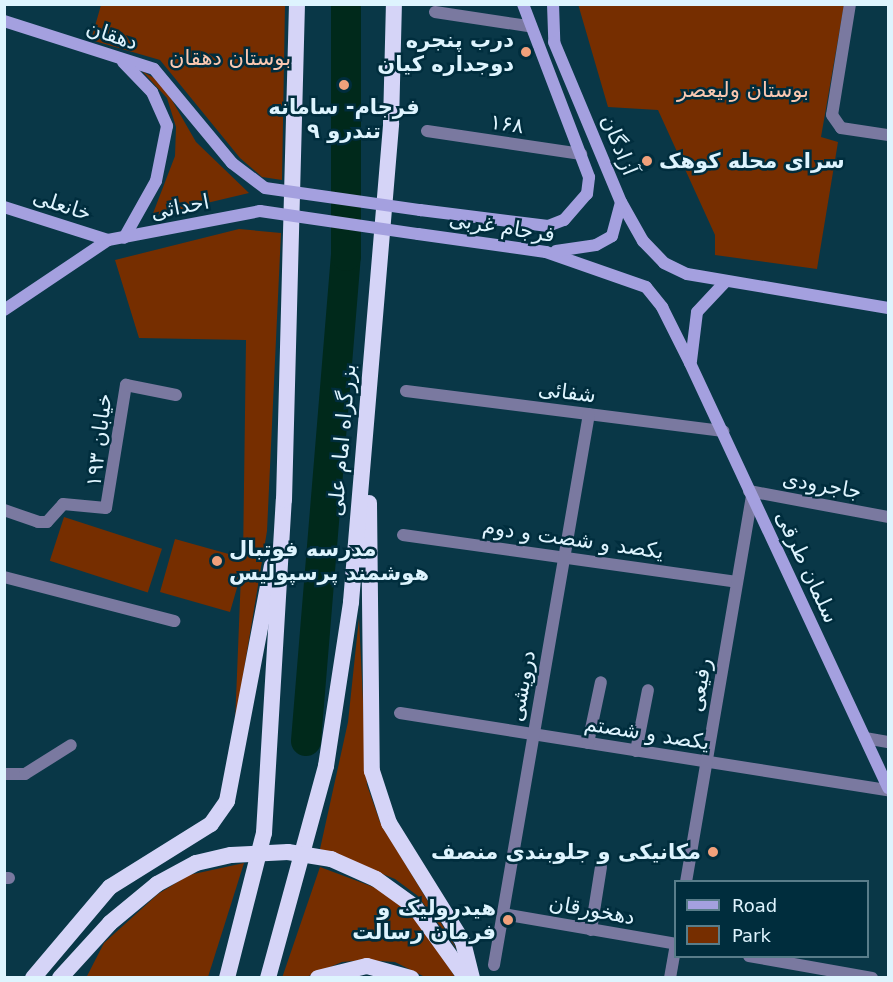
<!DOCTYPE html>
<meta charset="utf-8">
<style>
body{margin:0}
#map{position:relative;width:893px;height:982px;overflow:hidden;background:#093747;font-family:"DejaVu Sans",Cairo,sans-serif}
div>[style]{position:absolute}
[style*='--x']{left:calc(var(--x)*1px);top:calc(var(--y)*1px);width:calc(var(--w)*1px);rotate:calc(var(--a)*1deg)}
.green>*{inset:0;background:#762e00;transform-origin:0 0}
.river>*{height:30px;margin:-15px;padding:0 15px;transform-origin:15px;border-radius:15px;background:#00291b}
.minor>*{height:12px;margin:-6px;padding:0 6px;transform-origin:6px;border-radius:6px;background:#7a79a0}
.secondary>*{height:12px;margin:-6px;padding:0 6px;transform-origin:6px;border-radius:6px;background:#a4a0df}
.trunk>*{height:16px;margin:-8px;padding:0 8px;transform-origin:8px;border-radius:8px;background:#d5d4f7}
.secondary-bridge>*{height:12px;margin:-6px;padding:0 6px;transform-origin:6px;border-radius:6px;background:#a4a0df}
.trunk-bridge>*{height:16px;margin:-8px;padding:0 8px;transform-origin:8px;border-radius:8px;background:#d5d4f7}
.dots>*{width:16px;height:16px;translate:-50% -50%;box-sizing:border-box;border:3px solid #002d3d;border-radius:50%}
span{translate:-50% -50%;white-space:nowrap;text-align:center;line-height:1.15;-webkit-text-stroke:5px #002d3d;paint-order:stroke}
.street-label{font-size:21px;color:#def4fe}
.poi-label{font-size:21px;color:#def4fe;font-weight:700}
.right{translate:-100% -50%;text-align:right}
.left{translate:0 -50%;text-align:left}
.park-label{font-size:21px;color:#fac8b1}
.frame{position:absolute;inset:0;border:6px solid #def4fe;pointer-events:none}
.legend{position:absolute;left:674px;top:880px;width:195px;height:78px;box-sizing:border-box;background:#002d3d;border:2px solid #597d8a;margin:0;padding:8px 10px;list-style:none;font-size:18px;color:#def4fe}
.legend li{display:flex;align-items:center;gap:12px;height:30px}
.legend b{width:30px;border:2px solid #597d8a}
</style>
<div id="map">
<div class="green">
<div style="clip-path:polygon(578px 4px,844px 5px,821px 137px,838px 142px,817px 269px,715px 255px,715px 235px,658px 110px,608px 107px)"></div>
<div style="clip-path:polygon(101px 5px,285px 5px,282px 180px,262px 177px,240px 158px,160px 60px,91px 40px)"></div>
<div style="clip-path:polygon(142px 71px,154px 78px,169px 95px,196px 142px,249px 193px,152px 216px,175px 156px,176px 127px,167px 98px)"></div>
<div style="clip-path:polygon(239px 229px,281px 233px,267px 531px,235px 724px,241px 574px,230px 612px,160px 592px,175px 539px,243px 558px,246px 340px,139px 338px,115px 260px)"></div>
<div style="left:64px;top:517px;width:103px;height:46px;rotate:18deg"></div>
<div style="clip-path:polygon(359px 618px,367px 785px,380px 822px,458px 951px,418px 896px,395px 879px,320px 849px,348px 722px)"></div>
<div style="clip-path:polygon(244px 863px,208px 977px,86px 978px,104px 943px,158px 894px,189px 875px)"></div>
<div style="clip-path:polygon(320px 867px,376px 888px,402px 907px,426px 931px,455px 977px,425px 977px,395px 962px,365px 960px,342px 962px,306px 977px,282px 978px)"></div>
</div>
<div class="river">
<div style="--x:306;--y:741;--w:487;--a:-85.3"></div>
<div style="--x:346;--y:256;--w:252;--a:-90"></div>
</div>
<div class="minor">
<div style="--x:850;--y:4;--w:112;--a:99.2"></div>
<div style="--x:832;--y:115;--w:16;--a:55"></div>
<div style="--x:841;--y:128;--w:48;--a:8.5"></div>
<div style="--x:435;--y:12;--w:94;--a:8.6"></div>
<div style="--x:427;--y:131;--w:156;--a:8.5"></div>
<div style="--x:406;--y:391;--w:320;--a:7.2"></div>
<div style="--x:749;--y:491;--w:141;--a:10.6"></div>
<div style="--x:4;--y:510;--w:36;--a:19"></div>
<div style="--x:38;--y:522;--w:9;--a:0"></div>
<div style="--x:47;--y:522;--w:24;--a:-48"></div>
<div style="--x:63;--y:504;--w:43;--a:5.3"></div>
<div style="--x:106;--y:508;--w:125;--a:-80.8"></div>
<div style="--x:126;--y:385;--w:51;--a:11.3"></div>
<div style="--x:403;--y:535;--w:337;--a:8"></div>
<div style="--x:4;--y:577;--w:176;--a:14.5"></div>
<div style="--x:400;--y:713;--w:494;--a:9"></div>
<div style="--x:865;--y:738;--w:23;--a:10"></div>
<div style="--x:588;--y:743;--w:62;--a:-78"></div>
<div style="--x:636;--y:751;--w:62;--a:-78.9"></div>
<div style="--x:4;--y:774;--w:21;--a:0"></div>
<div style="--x:25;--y:774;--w:54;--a:-32.2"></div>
<div style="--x:4;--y:878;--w:5;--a:0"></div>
<div style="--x:686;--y:882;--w:393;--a:-80.3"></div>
<div style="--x:503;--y:914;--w:176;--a:9.8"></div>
<div style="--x:591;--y:930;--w:64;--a:-81"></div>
<div style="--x:749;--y:956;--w:125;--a:10.1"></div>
<div style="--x:494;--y:965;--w:559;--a:-80.22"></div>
<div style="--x:670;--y:978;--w:34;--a:-80"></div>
</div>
<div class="secondary">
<div style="--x:553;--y:4;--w:38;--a:88"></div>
<div style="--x:554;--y:42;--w:173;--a:67.3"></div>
<div style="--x:621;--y:202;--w:45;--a:60.6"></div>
<div style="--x:643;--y:241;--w:30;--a:46"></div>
<div style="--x:664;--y:263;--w:25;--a:26"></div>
<div style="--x:687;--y:274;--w:204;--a:9.6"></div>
<div style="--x:4;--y:21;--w:157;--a:17.7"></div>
<div style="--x:154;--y:69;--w:122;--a:50.3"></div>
<div style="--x:232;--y:163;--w:41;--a:37.1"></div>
<div style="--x:123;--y:62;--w:42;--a:46"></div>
<div style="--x:152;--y:92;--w:37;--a:66"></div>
<div style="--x:167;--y:126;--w:56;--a:101.3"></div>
<div style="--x:156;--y:181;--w:65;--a:119.3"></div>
<div style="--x:4;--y:207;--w:109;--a:17.6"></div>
<div style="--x:420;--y:210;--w:129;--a:7.1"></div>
<div style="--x:548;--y:226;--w:17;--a:-21"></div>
<div style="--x:564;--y:220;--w:35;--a:-49"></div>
<div style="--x:587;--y:194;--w:17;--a:-83"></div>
<div style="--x:589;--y:177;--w:185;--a:-110.9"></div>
<div style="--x:418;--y:234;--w:129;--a:8"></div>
<div style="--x:546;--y:252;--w:106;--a:19.3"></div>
<div style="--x:646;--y:287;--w:26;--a:51"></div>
<div style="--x:662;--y:307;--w:63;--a:63.4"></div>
<div style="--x:690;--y:363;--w:469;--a:65"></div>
<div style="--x:556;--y:251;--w:40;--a:-8.5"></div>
<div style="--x:596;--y:245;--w:18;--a:-29"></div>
<div style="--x:612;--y:236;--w:34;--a:-75"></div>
<div style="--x:4;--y:310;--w:125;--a:-33.9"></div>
<div style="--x:108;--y:240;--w:155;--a:-10.8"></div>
<div style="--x:691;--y:361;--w:49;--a:-83"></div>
<div style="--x:697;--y:312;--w:42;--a:-46.9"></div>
</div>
<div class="trunk">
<div style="--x:369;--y:503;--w:268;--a:89.4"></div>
<div style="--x:372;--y:771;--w:55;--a:71.9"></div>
<div style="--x:389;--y:823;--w:140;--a:58.1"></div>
<div style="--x:463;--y:942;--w:37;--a:76"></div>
<div style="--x:331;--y:859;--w:49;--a:24"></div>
<div style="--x:376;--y:879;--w:48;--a:35.7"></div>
<div style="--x:415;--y:907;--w:87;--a:54.3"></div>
<div style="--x:33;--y:978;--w:119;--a:-49.8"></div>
<div style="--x:110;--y:887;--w:119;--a:-32"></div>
<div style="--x:211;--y:824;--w:28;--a:-55"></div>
<div style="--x:227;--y:801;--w:239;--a:-79.2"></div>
<div style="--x:60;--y:978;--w:74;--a:-47.7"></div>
<div style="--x:110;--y:923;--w:61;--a:-39.7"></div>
<div style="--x:157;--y:884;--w:44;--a:-28.3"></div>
<div style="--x:196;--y:863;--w:36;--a:-13"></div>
<div style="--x:227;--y:978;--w:150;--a:-75.7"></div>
<div style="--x:264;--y:833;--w:334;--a:-86.6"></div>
<div style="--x:284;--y:500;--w:496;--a:-88.5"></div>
<div style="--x:268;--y:978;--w:220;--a:-74.7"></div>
<div style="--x:326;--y:766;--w:166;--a:-81.3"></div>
<div style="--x:351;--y:602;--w:480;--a:-85.2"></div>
<div style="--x:391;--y:124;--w:120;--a:-88.6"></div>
<div style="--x:318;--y:978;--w:50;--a:-13.8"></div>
<div style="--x:367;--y:966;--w:46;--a:15.3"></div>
</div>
<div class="secondary-bridge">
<div style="--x:265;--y:188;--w:157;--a:8.1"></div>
<div style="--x:260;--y:211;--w:160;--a:8.3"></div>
</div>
<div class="trunk-bridge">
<div style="--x:231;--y:855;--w:57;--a:-3"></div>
<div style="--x:288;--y:852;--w:44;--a:9.2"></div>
</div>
<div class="dots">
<div style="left:526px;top:52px;background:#f1a17b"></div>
<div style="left:344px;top:85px;background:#f1a17b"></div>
<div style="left:647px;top:161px;background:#f1a17b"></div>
<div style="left:217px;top:561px;background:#f1a17b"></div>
<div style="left:713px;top:852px;background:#f1a17b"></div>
<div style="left:508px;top:920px;background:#f1a17b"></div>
</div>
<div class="street-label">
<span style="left:112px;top:35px;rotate:18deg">دهقان</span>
<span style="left:507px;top:124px;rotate:8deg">۱۶۸</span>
<span style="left:619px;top:145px;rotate:68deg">آزادگان</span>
<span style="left:62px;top:205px;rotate:18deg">خانعلی</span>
<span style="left:180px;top:207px;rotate:-11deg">احداثی</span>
<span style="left:502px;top:227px;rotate:9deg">فرجام غربی</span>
<span style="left:567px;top:392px;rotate:7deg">شفائی</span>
<span style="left:99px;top:440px;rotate:-83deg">خیابان ۱۹۳</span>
<span style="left:342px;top:440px;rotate:-85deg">بزرگراه امام علی</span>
<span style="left:822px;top:485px;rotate:10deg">جاجرودی</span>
<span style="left:573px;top:539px;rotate:8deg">یکصد و شصت و دوم</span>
<span style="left:807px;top:567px;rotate:65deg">سلمان طرقی</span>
<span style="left:700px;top:685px;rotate:-80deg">رفیعی</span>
<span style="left:522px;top:686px;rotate:-80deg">درویشی</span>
<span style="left:647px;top:733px;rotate:9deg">یکصد و شصتم</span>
<span style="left:592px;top:910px;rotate:10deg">دهخورقان</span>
</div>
<div class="poi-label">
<span class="right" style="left:514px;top:52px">درب پنجره<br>دوجداره کیان</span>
<span style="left:344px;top:119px">فرجام- سامانه<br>۹ تندرو</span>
<span class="left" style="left:659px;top:161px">سرای محله کوهک</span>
<span class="left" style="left:229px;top:561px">مدرسه فوتبال<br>هوشمند پرسپولیس</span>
<span class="right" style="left:701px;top:852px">مکانیکی و جلوبندی منصف</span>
<span class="right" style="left:496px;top:920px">هیدرولیک و<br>فرمان رسالت</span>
</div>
<div class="park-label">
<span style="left:230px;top:58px">بوستان دهقان</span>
<span style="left:743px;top:90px">بوستان ولیعصر</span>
</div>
<div class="frame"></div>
<ul class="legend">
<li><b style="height:8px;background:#a4a0df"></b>Road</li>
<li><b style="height:16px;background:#762e00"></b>Park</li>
</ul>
</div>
